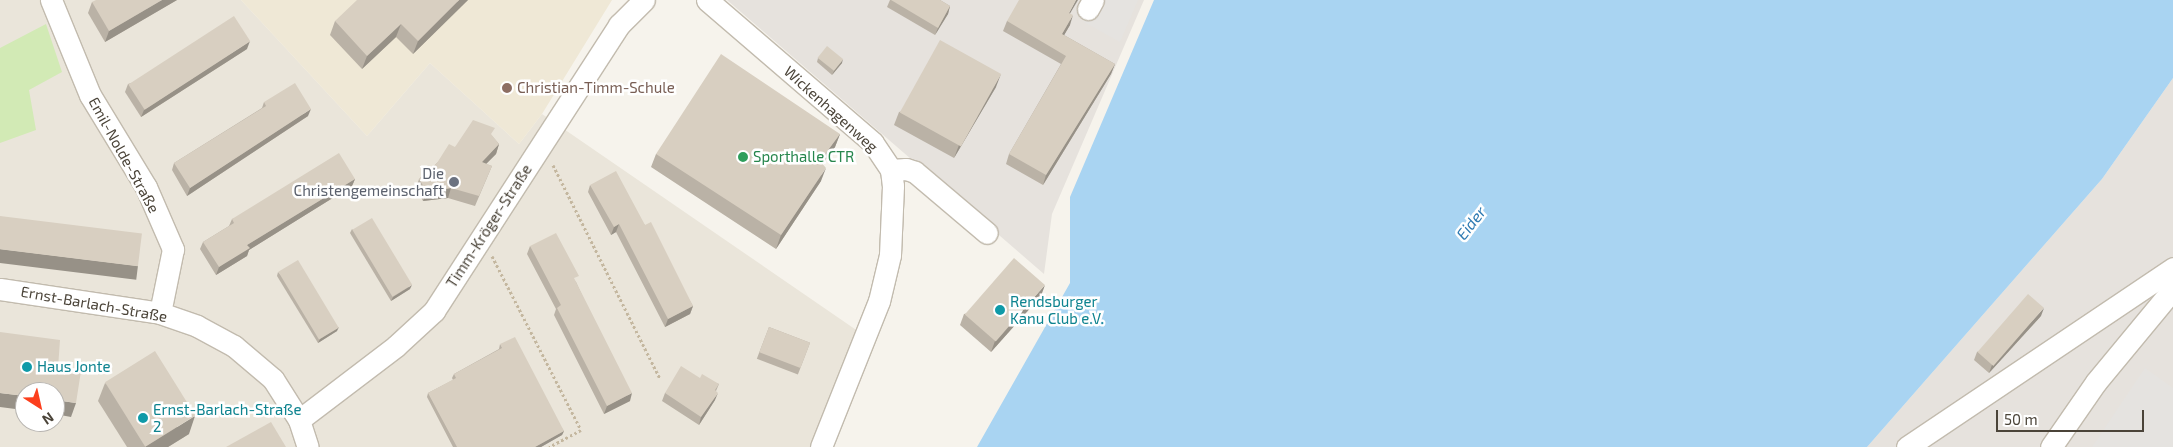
<!DOCTYPE html>
<meta charset="utf-8">
<style>
body{margin:0}
#map{position:relative;width:2173px;height:447px;overflow:hidden;background:#f6f3ec;font-family:"Exo 2",sans-serif}
div>[style]{position:absolute}
[style*='--x']{left:calc(var(--x)*1px);top:calc(var(--y)*1px);width:calc(var(--w)*1px);rotate:calc(var(--a)*1deg)}
.residential>*{inset:0;background:#eae5da}
.industrial>*{inset:0;background:#e6e2dd}
.education>*{inset:0;background:#efe8d6}
.green>*{inset:0;background:#d2eab5}
.parking>*{inset:0;background:#e5e3e0}
.water>*{inset:0;background:#a9d4f2}
.path>*{height:3px;margin-top:-1.5px;transform-origin:0;background:repeating-linear-gradient(90deg,#c4b79f 0 2.5px,transparent 0 5px)}
.roads{filter:drop-shadow(1px 0 #c2bbae) drop-shadow(-1px 0 #c2bbae) drop-shadow(0 1px #c2bbae) drop-shadow(0 -1px #c2bbae)}
.minor>*{height:21px;margin:-10.5px;padding:0 10.5px;transform-origin:10.5px;border-radius:10.5px;background:#fff}
.wall>*{inset:0;background:#bab2a6;transform-origin:0 0}
.shaded-wall>*{inset:0;background:#979187;transform-origin:0 0}
.building>*{inset:0;background:#d8cfc1;transform-origin:0 0}
.dots>*{width:14px;height:14px;translate:-50% -50%;box-sizing:border-box;border:2px solid #fff;border-radius:50%}
span{translate:-50% -50%;white-space:nowrap;text-align:center;line-height:1.15;-webkit-text-stroke:5px #fff;paint-order:stroke}
.education-label{font-size:15px;color:#785e54}
.left{translate:0 -50%;text-align:left}
.street-label{font-size:15px;color:#4b4439}
.leisure-label{font-size:15px;color:#27864d}
.worship-label{font-size:15px;color:#5b616d}
.right{translate:-100% -50%;text-align:right}
.culture-label{font-size:15px;color:#0d838f}
.water-label{font-size:16px;color:#2e7ab2;font-style:italic}
.north{position:absolute;left:15px;top:382px;width:50px;height:50px;box-sizing:border-box;background:#fff;border:1px solid #b7b4b0;border-radius:50%;rotate:145deg;font-size:14px;font-weight:700;line-height:20px;text-align:center;color:#4b4439}
.north::after{content:'';display:block;margin:auto;width:18px;height:22px;background:#fc3f1d;clip-path:polygon(50% 0,100% 100%,50% 72%,0 100%)}
.scale{position:absolute;left:1996px;top:410px;width:148px;height:22px;box-sizing:border-box;border:2px solid #4b4439;border-top:0;padding-left:6px;font-size:15px;line-height:18px;white-space:nowrap;color:#4b4439;-webkit-text-stroke:4px #fff;paint-order:stroke}
</style>
<div id="map">
<div class="residential">
<div style="clip-path:polygon(evenodd,0 0,241px 0,367px 136px,430px 63px,519px 144px,542px 114px,865px 336px,821px 447px,0 447px,0 0,25px 392px,55px 392px,55px 422px,25px 422px,25px 392px)"></div>
</div>
<div class="industrial">
<div style="clip-path:polygon(727px 0,1144px 0,1052px 214px,1044px 274px)"></div>
<div style="clip-path:polygon(2173px 78px,2173px 447px,1867px 447px,2102px 179px)"></div>
</div>
<div class="education">
<div style="clip-path:polygon(241px 0,612px 0,542px 114px,519px 144px,430px 63px,367px 136px)"></div>
</div>
<div class="green">
<div style="clip-path:polygon(46px 24px,62px 72px,29px 90px,36px 130px,0 143px,0 48px)"></div>
</div>
<div class="parking">
<div style="clip-path:polygon(1096px 0,1138px 0,1120px 42px,1084px 22px)"></div>
<div style="clip-path:polygon(2145px 368px,2173px 388px,2173px 447px,2092px 447px)"></div>
</div>
<div class="water">
<div style="clip-path:polygon(1154px 0,2173px 0,2173px 78px,2102px 179px,1867px 447px,977px 447px,1070px 283px,1070px 197px)"></div>
</div>
<div class="path">
<div style="--x:553;--y:165;--w:239;--a:63.4"></div>
<div style="--x:492;--y:256;--w:195;--a:62.9"></div>
<div style="--x:581;--y:430;--w:36;--a:152"></div>
</div>
<div class="roads">
<div class="minor">
<div style="--x:51;--y:0;--w:103;--a:67.7"></div>
<div style="--x:90;--y:95;--w:108;--a:58.7"></div>
<div style="--x:146;--y:187;--w:68;--a:66.5"></div>
<div style="--x:173;--y:249;--w:65;--a:101.5"></div>
<div style="--x:707;--y:0;--w:219;--a:40.7"></div>
<div style="--x:873;--y:143;--w:32;--a:56"></div>
<div style="--x:891;--y:170;--w:16;--a:83"></div>
<div style="--x:893;--y:186;--w:69;--a:92.5"></div>
<div style="--x:890;--y:255;--w:47;--a:103.4"></div>
<div style="--x:879;--y:301;--w:157;--a:111.7"></div>
<div style="--x:1088;--y:9;--w:10;--a:-61"></div>
<div style="--x:891;--y:170;--w:15;--a:-4"></div>
<div style="--x:906;--y:169;--w:9;--a:18"></div>
<div style="--x:915;--y:172;--w:94;--a:40.3"></div>
<div style="--x:0;--y:289;--w:162;--a:8.5"></div>
<div style="--x:160;--y:313;--w:39;--a:19"></div>
<div style="--x:197;--y:326;--w:42;--a:28.4"></div>
<div style="--x:234;--y:346;--w:51;--a:40.2"></div>
<div style="--x:273;--y:379;--w:49;--a:57.6"></div>
<div style="--x:299;--y:420;--w:28;--a:72"></div>
<div style="--x:299;--y:420;--w:122;--a:-37.3"></div>
<div style="--x:396;--y:346;--w:52;--a:-42.6"></div>
<div style="--x:434;--y:311;--w:341;--a:-57.1"></div>
<div style="--x:619;--y:25;--w:35;--a:-45"></div>
<div style="--x:1907;--y:447;--w:321;--a:-33.9"></div>
<div style="--x:2051;--y:447;--w:79;--a:-55.3"></div>
<div style="--x:2096;--y:382;--w:121;--a:-50.4"></div>
</div>
</div>
<div class="wall">
<div style="clip-path:polygon(177px 0,105px 42px,88px 13px,92px 2px)"></div>
<div style="clip-path:polygon(468px 0,413px 54px,396px 37px,362px 69px,330px 35px,335px 21px)"></div>
<div style="clip-path:polygon(890px 0,940px 0,950px 6px,948px 14px,935px 35px,887px 7px)"></div>
<div style="clip-path:polygon(1070px 14px,1070px 25px,1064px 35px,1115px 64px,1111px 74px,1043px 185px,1006px 164px,1009px 154px,1061px 64px,1003px 31px,1007px 21px)"></div>
<div style="clip-path:polygon(247px 49px,141px 117px,125px 92px,128px 84px)"></div>
<div style="clip-path:polygon(818px 58px,842px 63px,832px 75px,817px 62px)"></div>
<div style="clip-path:polygon(996px 87px,954px 158px,894px 125px,899px 112px)"></div>
<div style="clip-path:polygon(264px 102px,308px 116px,187px 196px,172px 170px,174px 163px,262px 108px)"></div>
<div style="clip-path:polygon(840px 134px,835px 147px,822px 164px,821px 181px,776px 249px,651px 167px,656px 154px)"></div>
<div style="clip-path:polygon(492px 136px,499px 144px,496px 154px,486px 164px,492px 166px,475px 206px,448px 198px,423px 201px,416px 188px,419px 179px,455px 147px)"></div>
<div style="clip-path:polygon(355px 179px,352px 186px,249px 250px,247px 256px,216px 275px,200px 249px,203px 242px,229px 226px,232px 219px)"></div>
<div style="clip-path:polygon(590px 185px,645px 225px,693px 306px,690px 314px,665px 327px,616px 232px,611px 235px,588px 192px)"></div>
<div style="clip-path:polygon(352px 229px,410px 289px,391px 301px,350px 233px)"></div>
<div style="clip-path:polygon(530px 246px,576px 282px,630px 401px,604px 414px,554px 315px,556px 309px,527px 254px)"></div>
<div style="clip-path:polygon(278px 272px,337px 331px,318px 343px,277px 276px)"></div>
<div style="clip-path:polygon(1041px 296px,991px 352px,960px 325px,964px 314px)"></div>
<div style="clip-path:polygon(2041px 316px,1989px 373px,1974px 360px,1977px 352px)"></div>
<div style="left:769px;top:327px;width:44px;height:34px;rotate:21deg"></div>
<div style="clip-path:polygon(500px 344px,564px 431px,562px 435px,541px 447px,453px 447px,427px 397px,428px 393px,453px 380px,452px 378px,454px 374px,499px 349px)"></div>
<div style="clip-path:polygon(700px 378px,719px 384px,716px 391px,715px 400px,699px 425px,662px 401px,665px 393px)"></div>
<div style="clip-path:polygon(105px 383px,189px 434px,168px 447px,127px 447px,98px 401px)"></div>
</div>
<div class="shaded-wall">
<div style="clip-path:polygon(162px 0,177px 0,105px 42px,109px 31px)"></div>
<div style="clip-path:polygon(459px 0,468px 0,413px 54px,418px 41px)"></div>
<div style="clip-path:polygon(1076px 0,1078px 0,1065px 22px,1069px 13px)"></div>
<div style="clip-path:polygon(950px 6px,948px 14px,935px 35px,938px 28px)"></div>
<div style="clip-path:polygon(1073px 15px,1070px 25px,1059px 44px,1062px 34px)"></div>
<div style="clip-path:polygon(401px 24px,396px 37px,362px 69px,367px 56px)"></div>
<div style="clip-path:polygon(250px 41px,247px 49px,141px 117px,144px 110px)"></div>
<div style="clip-path:polygon(843px 59px,842px 63px,832px 75px,834px 71px)"></div>
<div style="clip-path:polygon(1115px 64px,1111px 74px,1043px 185px,1046px 175px)"></div>
<div style="clip-path:polygon(1001px 74px,996px 87px,954px 158px,959px 145px)"></div>
<div style="clip-path:polygon(311px 109px,308px 116px,187px 196px,190px 188px)"></div>
<div style="clip-path:polygon(840px 134px,835px 147px,815px 175px,820px 161px)"></div>
<div style="clip-path:polygon(499px 144px,496px 154px,478px 172px,482px 162px)"></div>
<div style="clip-path:polygon(826px 168px,821px 181px,776px 249px,781px 235px)"></div>
<div style="clip-path:polygon(355px 179px,352px 186px,249px 250px,247px 256px,216px 275px,219px 267px,247px 245px)"></div>
<div style="clip-path:polygon(451px 188px,448px 198px,423px 201px,427px 192px)"></div>
<div style="clip-path:polygon(619px 224px,616px 232px,611px 235px,614px 227px)"></div>
<div style="left:0;top:249px;width:139px;height:14px;rotate:7deg"></div>
<div style="clip-path:polygon(412px 285px,410px 289px,391px 301px,393px 297px)"></div>
<div style="clip-path:polygon(1045px 285px,1041px 296px,991px 352px,995px 341px)"></div>
<div style="clip-path:polygon(693px 306px,690px 314px,665px 327px,668px 319px)"></div>
<div style="clip-path:polygon(2044px 308px,2041px 316px,1989px 373px,1992px 365px)"></div>
<div style="clip-path:polygon(339px 327px,337px 331px,318px 343px,320px 339px)"></div>
<div style="left:0;top:393px;width:25px;height:14px;rotate:7deg"></div>
<div style="clip-path:polygon(632px 393px,630px 401px,604px 414px,607px 406px)"></div>
<div style="clip-path:polygon(718px 393px,715px 400px,699px 425px,701px 417px)"></div>
<div style="clip-path:polygon(55px 400px,76px 403px,71px 417px,55px 414px)"></div>
<div style="clip-path:polygon(195px 416px,189px 434px,168px 447px,145px 447px)"></div>
<div style="clip-path:polygon(564px 431px,562px 435px,541px 447px,535px 447px)"></div>
</div>
<div class="building">
<div style="clip-path:polygon(96px 0,162px 0,109px 31px,92px 2px)"></div>
<div style="clip-path:polygon(357px 0,459px 0,418px 41px,401px 24px,367px 56px,335px 21px)"></div>
<div style="clip-path:polygon(891px 0,940px 0,950px 6px,938px 28px)"></div>
<div style="clip-path:polygon(1019px 0,1076px 0,1069px 13px,1073px 15px,1062px 34px,1115px 64px,1046px 175px,1009px 154px,1066px 56px,1007px 21px)"></div>
<div style="left:234px;top:16px;width:30px;height:126px;rotate:57deg"></div>
<div style="left:940px;top:40px;width:70px;height:83px;rotate:29deg"></div>
<div style="left:827px;top:46px;width:21px;height:15px;rotate:39deg"></div>
<div style="clip-path:polygon(721px 54px,840px 134px,820px 161px,826px 168px,781px 235px,656px 154px)"></div>
<div style="clip-path:polygon(295px 83px,311px 109px,190px 188px,174px 163px,266px 106px,264px 102px)"></div>
<div style="clip-path:polygon(473px 120px,495px 128px,491px 134px,499px 144px,482px 162px,492px 166px,479px 196px,451px 188px,427px 192px,419px 179px,437px 163px,449px 144px,455px 147px)"></div>
<div style="clip-path:polygon(339px 153px,355px 179px,247px 245px,250px 248px,219px 267px,203px 242px,234px 223px,232px 219px)"></div>
<div style="clip-path:polygon(616px 171px,645px 225px,651px 222px,693px 306px,668px 319px,619px 224px,614px 227px,590px 185px)"></div>
<div style="left:0;top:216px;width:143px;height:33px;rotate:7deg"></div>
<div style="left:372px;top:218px;width:78px;height:23px;rotate:59deg"></div>
<div style="clip-path:polygon(556px 233px,579px 276px,574px 278px,632px 393px,607px 406px,557px 308px,561px 305px,530px 246px)"></div>
<div style="left:1014px;top:258px;width:41px;height:75px;rotate:41deg"></div>
<div style="left:298px;top:260px;width:79px;height:23px;rotate:59deg"></div>
<div style="left:2028px;top:294px;width:21px;height:77px;rotate:41deg"></div>
<div style="left:769px;top:327px;width:44px;height:27px;rotate:21deg"></div>
<div style="clip-path:polygon(0 332px,60px 340px,58px 368px,81px 371px,76px 403px,55px 400px,55px 392px,25px 392px,25px 396px,0 393px)"></div>
<div style="clip-path:polygon(515px 337px,564px 431px,535px 447px,457px 447px,428px 393px,456px 378px,454px 374px,502px 348px,500px 344px)"></div>
<div style="left:155px;top:351px;width:76px;height:59px;rotate:58deg"></div>
<div style="clip-path:polygon(681px 366px,700px 378px,702px 374px,719px 384px,715px 390px,718px 393px,701px 417px,665px 393px)"></div>
<div style="clip-path:polygon(271px 422px,286px 447px,226px 447px)"></div>
</div>
<div class="dots">
<div style="left:507px;top:88px;background:#8d6e63"></div>
<div style="left:743px;top:157px;background:#2e9e5b"></div>
<div style="left:454px;top:182px;background:#6b7280"></div>
<div style="left:1000px;top:310px;background:#0f9aa8"></div>
<div style="left:27px;top:367px;background:#0f9aa8"></div>
<div style="left:143px;top:418px;background:#0f9aa8"></div>
</div>
<div class="education-label">
<span class="left" style="left:517px;top:88px">Christian-Timm-Schule</span>
</div>
<div class="street-label">
<span style="left:831px;top:109px;rotate:42deg">Wickenhagenweg</span>
<span style="left:124px;top:155px;rotate:61deg">Emil-Nolde-Straße</span>
<span style="left:489px;top:226px;rotate:-57deg">Timm-Kröger-Straße</span>
<span style="left:94px;top:304px;rotate:10deg">Ernst-Barlach-Straße</span>
</div>
<div class="leisure-label">
<span class="left" style="left:753px;top:157px">Sporthalle CTR</span>
</div>
<div class="worship-label">
<span class="right" style="left:444px;top:182px">Die<br>Christengemeinschaft</span>
</div>
<div class="culture-label">
<span class="left" style="left:1010px;top:310px">Rendsburger<br>Kanu Club e.V.</span>
<span class="left" style="left:37px;top:367px">Haus Jonte</span>
<span class="left" style="left:153px;top:418px">Ernst-Barlach-Straße<br>2</span>
</div>
<div class="water-label">
<span style="left:1471px;top:223px;rotate:-52deg">Eider</span>
</div>
<div class="north">N</div>
<div class="scale">50 m</div>
</div>
